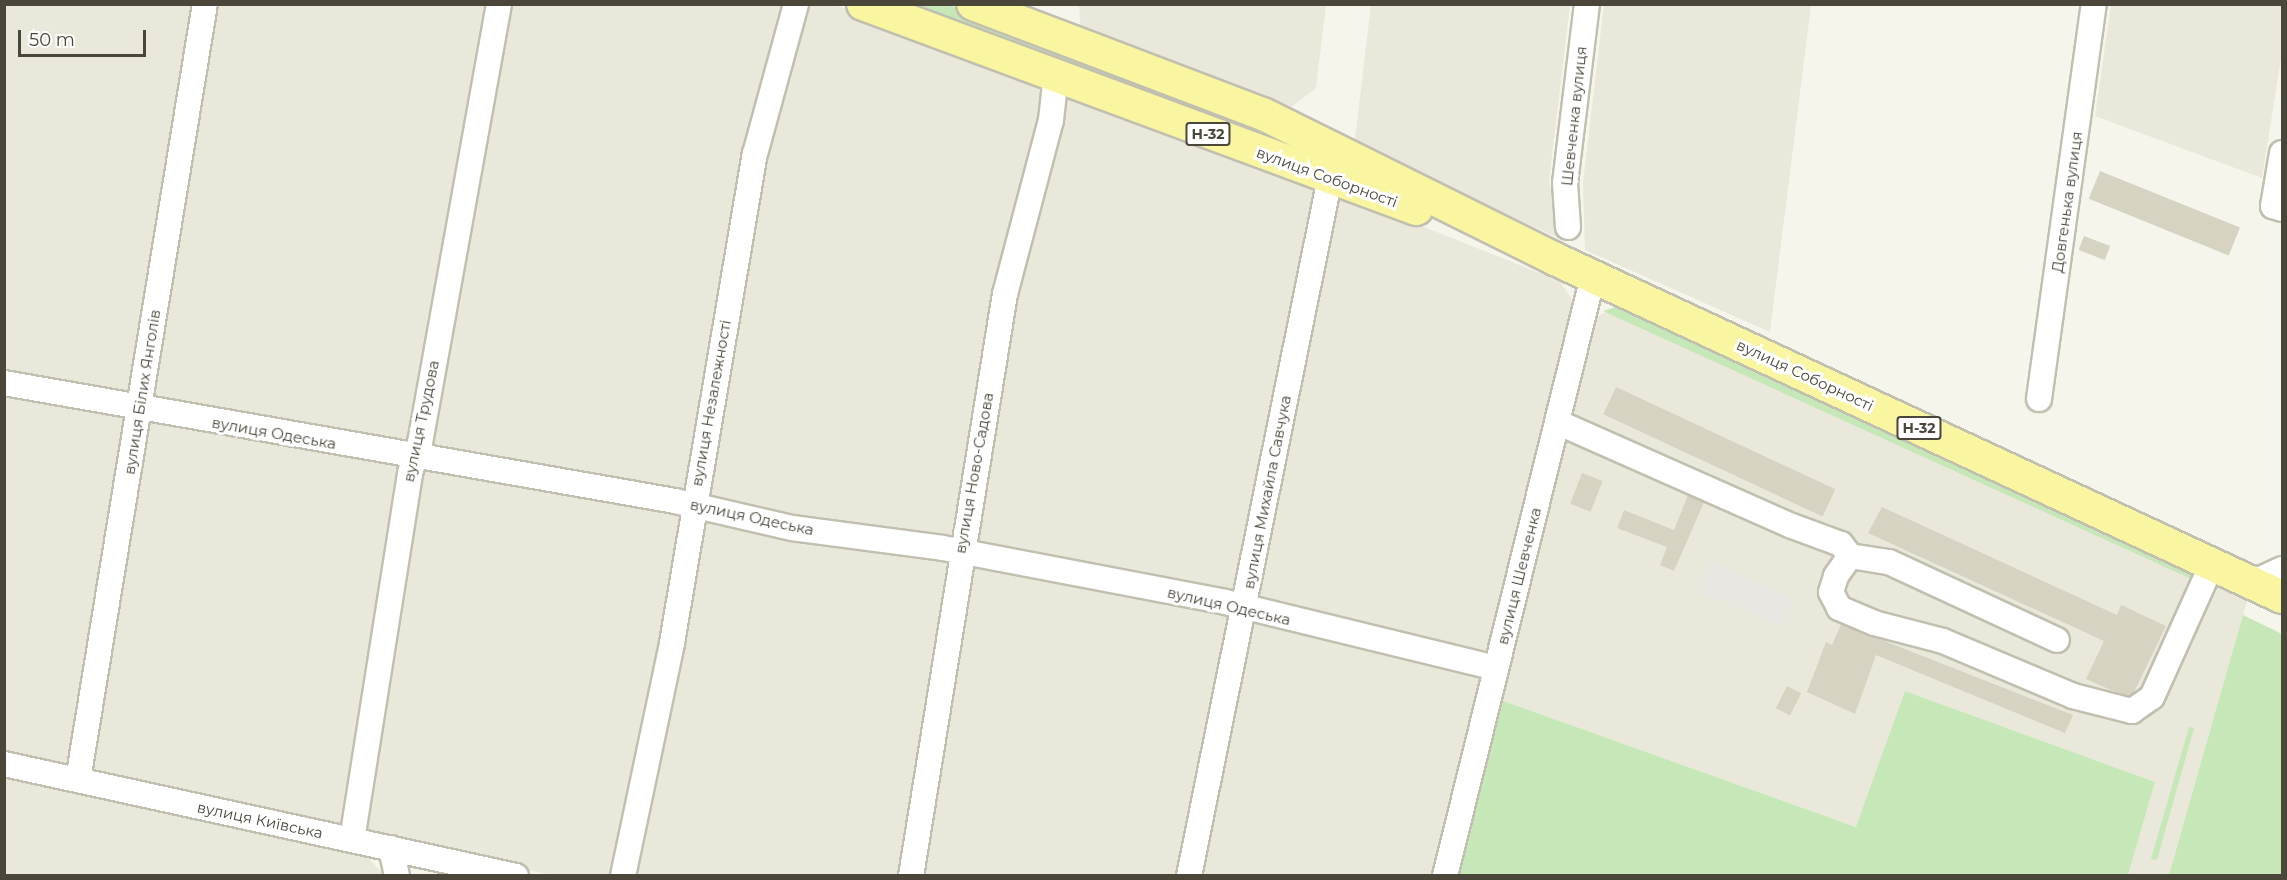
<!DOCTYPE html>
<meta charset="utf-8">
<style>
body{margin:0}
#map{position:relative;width:2287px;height:880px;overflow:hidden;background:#f5f5ec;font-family:Montserrat,sans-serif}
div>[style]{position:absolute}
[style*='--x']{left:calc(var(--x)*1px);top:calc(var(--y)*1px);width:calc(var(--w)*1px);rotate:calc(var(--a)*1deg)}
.residential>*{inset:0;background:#e9e8da}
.industrial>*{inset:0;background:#e8e6e0;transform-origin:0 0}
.green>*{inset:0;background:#c6e7b7}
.building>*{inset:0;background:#d6d3c2;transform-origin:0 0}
.roads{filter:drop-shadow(2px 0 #c1bfaf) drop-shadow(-2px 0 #c1bfaf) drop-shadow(0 2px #c1bfaf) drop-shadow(0 -2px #c1bfaf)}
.minor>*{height:24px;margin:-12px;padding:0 12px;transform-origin:12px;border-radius:12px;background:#fff}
.major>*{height:32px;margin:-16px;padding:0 16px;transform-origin:16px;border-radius:16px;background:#faf5a1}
span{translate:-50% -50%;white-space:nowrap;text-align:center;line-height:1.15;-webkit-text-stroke:6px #fff;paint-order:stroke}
.shield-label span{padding:2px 4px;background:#fff;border:2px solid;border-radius:4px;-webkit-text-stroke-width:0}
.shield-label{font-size:14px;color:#4a473a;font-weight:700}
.street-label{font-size:15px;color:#4a473a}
.frame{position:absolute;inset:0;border:6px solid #4a473a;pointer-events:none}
.scale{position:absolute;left:18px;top:30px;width:128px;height:27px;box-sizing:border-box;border:3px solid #4a473a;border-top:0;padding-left:8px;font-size:18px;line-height:21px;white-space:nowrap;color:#4a473a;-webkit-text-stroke:4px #fff;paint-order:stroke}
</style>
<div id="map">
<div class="residential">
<div style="clip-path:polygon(4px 5px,197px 5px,135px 391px,118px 396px,5px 377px)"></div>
<div style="clip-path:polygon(212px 5px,492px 5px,408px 449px,165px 408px,149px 393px)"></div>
<div style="clip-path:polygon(505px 5px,788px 5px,689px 489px,684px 497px,429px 453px)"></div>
<div style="clip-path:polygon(808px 5px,836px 5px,1037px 79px,1045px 97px,954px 540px,942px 543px,704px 501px,761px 156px,802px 9px)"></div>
<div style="clip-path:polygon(1079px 5px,1326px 5px,1316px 88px,1282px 114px,1081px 32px)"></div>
<div style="clip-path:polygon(1371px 5px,1570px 5px,1549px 181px,1561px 239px,1354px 147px)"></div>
<div style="clip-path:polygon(1604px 5px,1811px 5px,1770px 332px,1585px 250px,1583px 183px)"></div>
<div style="clip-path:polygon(2111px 5px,2282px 5px,2282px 52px,2262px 178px,2095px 116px)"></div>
<div style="clip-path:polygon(1076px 94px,1311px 182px,1319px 206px,1240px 595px,989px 553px,971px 539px,1013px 296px,1061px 99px)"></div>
<div style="clip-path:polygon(1346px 196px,1550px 277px,1560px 282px,1571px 298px,1574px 313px,1490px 651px,1471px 656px,1250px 599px,1329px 208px)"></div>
<div style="clip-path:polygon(1616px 307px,2248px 598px,2169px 875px,2128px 875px,2155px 782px,1905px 691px,1857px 827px,1498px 699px,1592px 319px)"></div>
<div style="clip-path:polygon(4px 389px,116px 408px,130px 420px,74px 759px,61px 768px,5px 756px)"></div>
<div style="clip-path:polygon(163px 419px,403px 460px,343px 830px,93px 776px,87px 761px,144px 425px)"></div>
<div style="clip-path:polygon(422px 463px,682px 508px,684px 528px,616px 875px,551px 875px,364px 835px)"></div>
<div style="clip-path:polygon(705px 513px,951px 561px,903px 875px,630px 876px)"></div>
<div style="clip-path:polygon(987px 564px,1236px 614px,1183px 875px,918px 876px,966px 566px)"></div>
<div style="clip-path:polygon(1254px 617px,1469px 667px,1483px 680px,1435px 875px,1194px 876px,1245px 623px)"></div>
<div style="clip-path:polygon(5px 772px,360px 849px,384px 875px,5px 876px)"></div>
</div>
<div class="industrial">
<div style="left:1710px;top:561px;width:93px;height:32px;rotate:24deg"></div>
</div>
<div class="green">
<div style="clip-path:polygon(891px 5px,949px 5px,1065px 47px,1245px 124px,1251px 134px)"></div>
<div style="clip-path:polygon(1616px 307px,2196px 574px,2196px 581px,1603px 311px)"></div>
<div style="clip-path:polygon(2243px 615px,2282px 634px,2282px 875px,2169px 875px)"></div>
<div style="clip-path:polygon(1905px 691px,2155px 782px,2128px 875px,1455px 876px,1498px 699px,1856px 827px)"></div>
<div style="clip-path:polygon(2189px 727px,2194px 728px,2157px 860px,2151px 859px)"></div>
</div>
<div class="building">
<div style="left:2100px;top:171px;width:151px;height:30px;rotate:22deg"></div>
<div style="left:2084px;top:236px;width:28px;height:15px;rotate:21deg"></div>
<div style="left:1616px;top:387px;width:242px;height:30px;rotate:25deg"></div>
<div style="left:1582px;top:473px;width:22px;height:33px;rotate:21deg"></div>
<div style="clip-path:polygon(1688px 495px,1704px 502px,1674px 571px,1660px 565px,1667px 547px,1617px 528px,1624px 510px,1674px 530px)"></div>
<div style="clip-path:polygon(1882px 507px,2117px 615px,2121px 605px,2166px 626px,2134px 692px,2129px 696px,2113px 691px,2086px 679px,2104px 641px,1868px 533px)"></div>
<div style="clip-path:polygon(1841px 624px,2073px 715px,2065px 733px,1876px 655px,1855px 714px,1807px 692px,1826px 642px,1832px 645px)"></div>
<div style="left:1787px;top:686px;width:16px;height:25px;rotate:27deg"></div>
</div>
<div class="roads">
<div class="minor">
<div style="--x:2282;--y:153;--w:54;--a:99.6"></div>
<div style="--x:2273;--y:206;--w:9;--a:18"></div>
<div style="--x:1568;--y:227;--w:44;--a:-93.9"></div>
<div style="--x:1565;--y:183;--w:180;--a:-83"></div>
<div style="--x:4;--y:383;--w:681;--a:9.97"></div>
<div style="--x:675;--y:501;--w:120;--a:13"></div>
<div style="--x:792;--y:528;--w:152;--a:7.5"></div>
<div style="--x:943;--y:548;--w:287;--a:10.8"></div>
<div style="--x:1225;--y:602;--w:279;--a:13.7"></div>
<div style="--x:2039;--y:399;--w:399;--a:-82.1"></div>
<div style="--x:1557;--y:422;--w:257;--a:23.9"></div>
<div style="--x:1792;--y:526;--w:52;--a:20.2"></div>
<div style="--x:1841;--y:544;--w:15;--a:53"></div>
<div style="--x:1850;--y:556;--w:39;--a:9"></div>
<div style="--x:1889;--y:562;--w:185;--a:24.9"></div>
<div style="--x:1850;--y:556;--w:24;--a:125"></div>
<div style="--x:1836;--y:576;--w:17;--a:107"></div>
<div style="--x:1831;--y:592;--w:18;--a:63"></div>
<div style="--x:1839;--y:608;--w:38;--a:23"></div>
<div style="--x:1874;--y:623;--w:71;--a:14.6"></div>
<div style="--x:1943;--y:641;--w:141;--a:22.9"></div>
<div style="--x:2073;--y:696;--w:61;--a:14.3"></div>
<div style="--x:2132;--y:711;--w:24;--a:-35"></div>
<div style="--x:2152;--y:697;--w:146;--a:-65.7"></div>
<div style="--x:2252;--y:583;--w:33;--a:-25"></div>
<div style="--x:4;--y:764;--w:524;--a:12.34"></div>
<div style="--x:78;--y:780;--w:786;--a:-80.71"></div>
<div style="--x:352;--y:840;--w:372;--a:-81"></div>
<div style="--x:410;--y:473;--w:32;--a:-72"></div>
<div style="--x:420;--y:443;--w:446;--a:-79.8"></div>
<div style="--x:391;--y:848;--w:29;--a:78"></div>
<div style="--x:623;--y:876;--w:238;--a:-78.1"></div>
<div style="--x:672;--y:643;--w:496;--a:-80.4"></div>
<div style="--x:755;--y:154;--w:156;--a:-74.7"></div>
<div style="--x:911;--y:876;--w:590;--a:-80.83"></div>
<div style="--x:1005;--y:294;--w:180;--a:-75.2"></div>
<div style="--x:1051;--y:120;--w:45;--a:-83.7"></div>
<div style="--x:1189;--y:876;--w:712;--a:-78.58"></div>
<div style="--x:1445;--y:876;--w:618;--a:-76.14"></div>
</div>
<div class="major">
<div style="--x:863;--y:4;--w:590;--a:20.34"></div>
<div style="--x:973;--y:4;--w:310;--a:20.8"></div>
<div style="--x:1263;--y:114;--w:326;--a:26.4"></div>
<div style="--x:1555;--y:259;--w:802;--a:24.93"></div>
</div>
</div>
<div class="shield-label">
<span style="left:1208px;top:134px">Н-32</span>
<span style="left:1919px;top:428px">Н-32</span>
</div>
<div class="street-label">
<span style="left:1574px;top:116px;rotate:-84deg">Шевченка вулиця</span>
<span style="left:1327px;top:177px;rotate:20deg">вулиця Соборності</span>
<span style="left:2067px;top:202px;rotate:-82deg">Довгенька вулиця</span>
<span style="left:1805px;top:375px;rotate:25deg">вулиця Соборності</span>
<span style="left:142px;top:392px;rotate:-81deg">вулиця Білих Янголів</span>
<span style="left:711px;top:403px;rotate:-80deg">вулиця Незалежності</span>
<span style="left:421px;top:421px;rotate:-78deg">вулиця Трудова</span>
<span style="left:274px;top:433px;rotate:10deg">вулиця Одеська</span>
<span style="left:974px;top:473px;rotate:-80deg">вулиця Ново-Садова</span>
<span style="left:1267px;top:492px;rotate:-79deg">вулиця Михайла Савчука</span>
<span style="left:752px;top:517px;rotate:12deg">вулиця Одеська</span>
<span style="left:1519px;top:576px;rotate:-76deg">вулиця Шевченка</span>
<span style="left:1229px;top:606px;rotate:13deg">вулиця Одеська</span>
<span style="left:260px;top:820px;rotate:12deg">вулиця Київська</span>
</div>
<div class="frame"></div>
<div class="scale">50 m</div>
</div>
